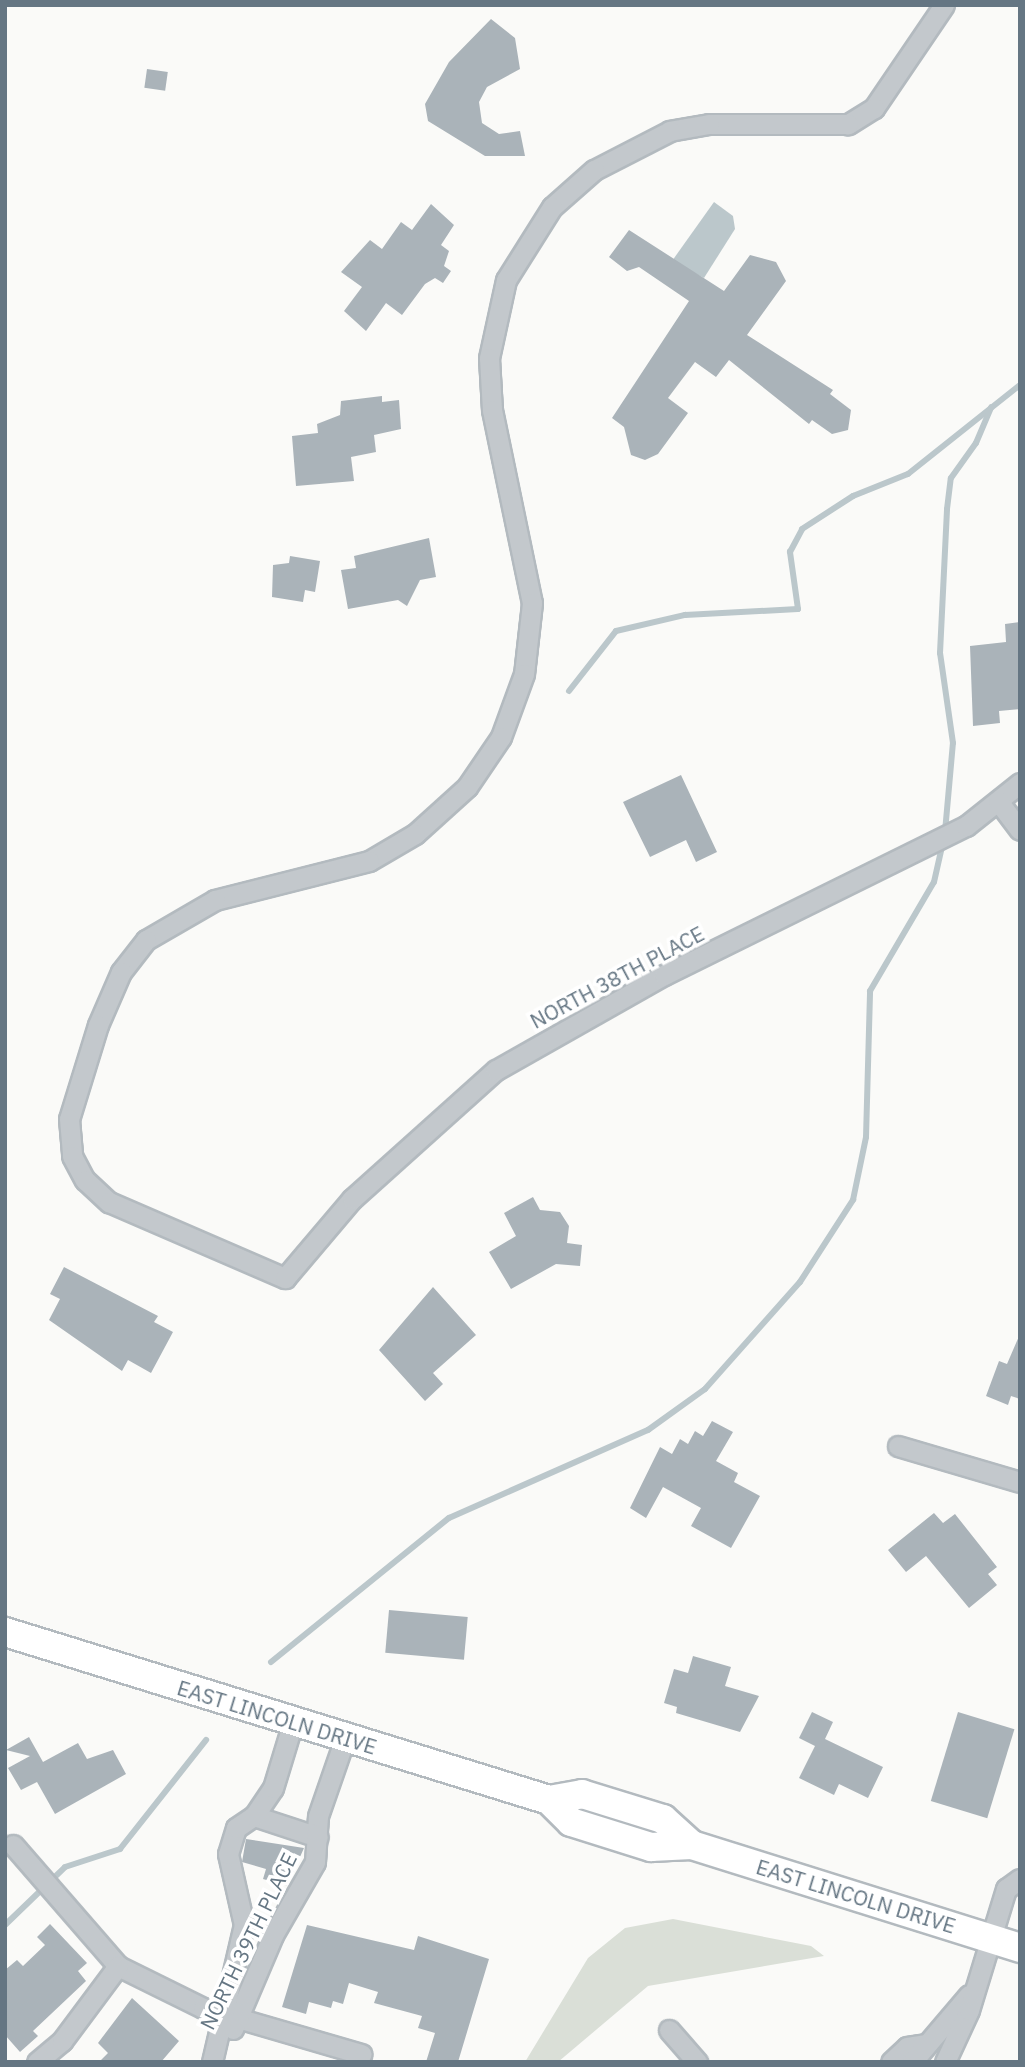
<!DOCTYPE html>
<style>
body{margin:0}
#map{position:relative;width:1025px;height:2067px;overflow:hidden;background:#fafaf8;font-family:"IBM Plex Sans",sans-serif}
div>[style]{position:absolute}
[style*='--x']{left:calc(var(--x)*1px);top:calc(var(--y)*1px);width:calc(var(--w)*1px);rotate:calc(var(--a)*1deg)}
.green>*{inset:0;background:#dadfd7}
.water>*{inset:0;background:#bbc7cb}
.stream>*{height:6px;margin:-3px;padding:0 3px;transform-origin:3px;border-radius:3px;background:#bbc7cb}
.building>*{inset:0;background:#aab3b9;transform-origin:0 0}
.roads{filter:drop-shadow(2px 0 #b3babf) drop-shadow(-2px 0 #b3babf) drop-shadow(0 2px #b3babf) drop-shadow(0 -2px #b3babf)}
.minor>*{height:19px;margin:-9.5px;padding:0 9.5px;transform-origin:9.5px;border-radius:9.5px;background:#c3c8cc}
.secondary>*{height:28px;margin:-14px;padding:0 14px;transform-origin:14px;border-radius:14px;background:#fff}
span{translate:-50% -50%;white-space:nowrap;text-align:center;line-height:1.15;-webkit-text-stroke:7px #fff;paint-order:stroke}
.street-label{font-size:21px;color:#657683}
.frame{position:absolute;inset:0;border:7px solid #657683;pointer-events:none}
</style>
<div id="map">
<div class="green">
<div style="clip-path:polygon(673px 1919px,811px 1946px,824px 1956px,648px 1986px,558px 2062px,525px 2062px,588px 1958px,625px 1928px)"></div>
</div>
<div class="water">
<div style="clip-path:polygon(714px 202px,733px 216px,735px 229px,704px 278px,672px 261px)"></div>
</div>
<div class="stream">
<div style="--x:569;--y:691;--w:76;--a:-51.9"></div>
<div style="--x:616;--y:631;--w:71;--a:-13.1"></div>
<div style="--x:685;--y:615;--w:113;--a:-3"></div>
<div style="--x:798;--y:609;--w:58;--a:-98"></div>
<div style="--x:790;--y:552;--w:26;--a:-62"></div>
<div style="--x:802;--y:529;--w:61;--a:-32.9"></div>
<div style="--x:853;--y:496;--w:59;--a:-21.8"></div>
<div style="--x:908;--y:474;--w:143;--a:-38.5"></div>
<div style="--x:945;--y:832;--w:89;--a:-84.9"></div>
<div style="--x:953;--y:743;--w:91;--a:-98.2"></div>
<div style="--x:940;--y:653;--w:144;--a:-87.2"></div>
<div style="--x:947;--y:509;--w:31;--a:-83"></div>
<div style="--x:951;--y:478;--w:43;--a:-54.5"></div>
<div style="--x:976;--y:443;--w:39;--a:-67"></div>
<div style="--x:271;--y:1662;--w:229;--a:-39"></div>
<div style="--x:449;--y:1518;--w:218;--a:-23.9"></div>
<div style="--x:648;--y:1430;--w:70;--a:-35.7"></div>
<div style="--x:705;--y:1389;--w:143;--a:-48.4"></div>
<div style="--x:800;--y:1282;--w:98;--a:-57.1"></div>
<div style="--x:853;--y:1200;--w:64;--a:-78.3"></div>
<div style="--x:866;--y:1137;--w:146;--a:-88.4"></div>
<div style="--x:870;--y:991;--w:126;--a:-59.6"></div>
<div style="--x:934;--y:882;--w:41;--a:-77.3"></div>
<div style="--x:5;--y:1925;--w:83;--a:-44"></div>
<div style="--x:65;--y:1867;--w:58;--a:-18.1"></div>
<div style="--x:120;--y:1849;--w:139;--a:-51.7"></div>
</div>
<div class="building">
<div style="clip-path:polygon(491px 19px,515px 38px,520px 69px,487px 87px,479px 102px,482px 123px,499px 134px,520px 131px,525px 156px,485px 156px,428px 121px,425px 104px,449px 62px)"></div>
<div style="left:147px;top:69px;width:21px;height:19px;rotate:8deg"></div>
<div style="clip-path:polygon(431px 204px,454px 225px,441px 245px,449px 251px,444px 266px,451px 271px,443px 283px,435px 278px,425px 284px,402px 315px,386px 303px,366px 331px,344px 311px,362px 287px,341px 272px,370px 240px,382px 249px,401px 222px,412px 230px)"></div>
<div style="clip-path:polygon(629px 230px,724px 291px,750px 255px,776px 262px,786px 281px,747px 335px,833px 390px,830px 394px,851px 410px,848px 430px,832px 434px,812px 420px,809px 424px,729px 360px,716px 377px,695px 362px,668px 398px,688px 413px,658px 454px,645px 460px,631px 455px,624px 427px,612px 418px,689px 301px,639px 267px,627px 271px,609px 257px)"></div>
<div style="clip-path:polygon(382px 396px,382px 402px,399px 400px,401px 429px,374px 435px,376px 452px,351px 457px,354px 481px,296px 486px,292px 436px,318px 433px,317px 424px,340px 415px,341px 401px)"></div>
<div style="clip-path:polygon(429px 538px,436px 577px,420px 580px,407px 606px,398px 600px,348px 609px,341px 570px,356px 568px,354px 556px)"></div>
<div style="clip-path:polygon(290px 556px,320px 561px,315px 592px,305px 590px,303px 602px,272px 597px,273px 565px,289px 563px)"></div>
<div style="clip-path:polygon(1020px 622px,1020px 709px,999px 711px,1000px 723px,973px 726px,970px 646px,1006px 642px,1005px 624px)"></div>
<div style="clip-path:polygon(681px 775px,717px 852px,696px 862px,686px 840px,650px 857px,623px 802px)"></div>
<div style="clip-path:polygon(533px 1197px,540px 1210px,560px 1212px,569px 1226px,567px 1243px,582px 1245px,580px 1266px,556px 1264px,511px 1289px,489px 1252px,516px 1236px,504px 1213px)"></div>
<div style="clip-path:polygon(64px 1267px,158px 1316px,154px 1322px,173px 1332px,151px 1373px,128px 1360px,122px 1371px,49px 1320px,60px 1299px,50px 1294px)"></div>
<div style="clip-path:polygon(433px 1287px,476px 1335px,433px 1373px,443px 1384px,425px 1401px,379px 1350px)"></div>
<div style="clip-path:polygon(1020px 1334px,1020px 1399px,1011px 1396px,1008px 1405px,986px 1396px,999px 1361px,1007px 1364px)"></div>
<div style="clip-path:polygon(712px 1421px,733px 1432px,716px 1461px,738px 1473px,734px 1482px,760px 1496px,731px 1548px,691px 1526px,701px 1508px,663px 1487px,646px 1518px,630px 1508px,660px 1447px,672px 1454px,680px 1439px,688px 1444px,695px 1431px,703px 1436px)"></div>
<div style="clip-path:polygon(934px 1513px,943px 1523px,955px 1514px,997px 1567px,988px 1574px,997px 1585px,969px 1608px,926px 1556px,906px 1572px,888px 1550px)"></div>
<div style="left:389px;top:1610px;width:79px;height:43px;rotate:5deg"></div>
<div style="clip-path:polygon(693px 1656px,731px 1667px,725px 1686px,759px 1696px,740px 1732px,676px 1713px,677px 1707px,664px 1703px,674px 1669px,688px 1673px)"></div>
<div style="clip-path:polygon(812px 1712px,833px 1722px,825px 1739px,883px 1767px,868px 1798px,839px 1784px,834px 1795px,799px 1778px,815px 1746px,799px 1738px)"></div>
<div style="left:958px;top:1712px;width:59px;height:93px;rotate:17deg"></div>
<div style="clip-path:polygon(29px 1737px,43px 1762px,78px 1743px,87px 1759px,113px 1750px,126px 1774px,55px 1814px,37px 1782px,21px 1790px,8px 1768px,30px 1756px,6px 1750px)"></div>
<div style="clip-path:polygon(246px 1839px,304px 1848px,287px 1886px,263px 1879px,266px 1869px,242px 1862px)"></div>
<div style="clip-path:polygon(50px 1924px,87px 1963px,78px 1971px,86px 1981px,33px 2031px,38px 2036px,20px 2052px,5px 2035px,5px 1970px,17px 1960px,23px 1966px,45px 1945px,37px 1937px)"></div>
<div style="clip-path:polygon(307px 1925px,414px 1950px,418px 1936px,489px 1959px,458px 2062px,426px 2062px,435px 2033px,418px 2028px,422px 2016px,374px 2003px,378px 1992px,349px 1983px,343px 2004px,333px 2001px,331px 2008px,309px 2002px,306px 2014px,282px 2007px)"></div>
<div style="clip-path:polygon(132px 1998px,179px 2041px,161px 2062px,99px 2062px,108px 2053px,98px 2043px)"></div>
</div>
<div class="roads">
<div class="minor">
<div style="--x:944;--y:5;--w:125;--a:124.2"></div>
<div style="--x:874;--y:108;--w:31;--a:148"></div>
<div style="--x:848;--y:124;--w:139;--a:180"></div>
<div style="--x:709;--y:124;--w:40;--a:170"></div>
<div style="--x:670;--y:131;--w:85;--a:152.8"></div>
<div style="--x:594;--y:170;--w:56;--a:138.6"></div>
<div style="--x:552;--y:207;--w:86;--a:122.2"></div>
<div style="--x:506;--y:280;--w:80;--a:102.3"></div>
<div style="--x:489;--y:358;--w:52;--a:86.7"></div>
<div style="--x:492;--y:410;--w:197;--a:78.3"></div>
<div style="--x:532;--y:603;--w:71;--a:96.4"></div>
<div style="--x:524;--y:674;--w:67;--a:110.1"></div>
<div style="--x:501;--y:737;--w:60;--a:124.2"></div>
<div style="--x:467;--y:787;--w:70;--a:137.9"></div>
<div style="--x:415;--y:834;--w:53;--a:149.6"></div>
<div style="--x:369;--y:861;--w:159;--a:165.8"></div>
<div style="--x:215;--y:900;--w:80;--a:149.9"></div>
<div style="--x:146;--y:940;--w:41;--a:128"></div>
<div style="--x:121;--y:972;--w:58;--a:113.5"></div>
<div style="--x:98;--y:1025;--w:98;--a:107.1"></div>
<div style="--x:69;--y:1119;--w:37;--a:85"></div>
<div style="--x:72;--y:1156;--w:27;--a:62"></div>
<div style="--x:85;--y:1180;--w:33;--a:43"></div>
<div style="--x:109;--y:1202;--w:192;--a:23.4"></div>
<div style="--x:285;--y:1278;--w:104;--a:-49.7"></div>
<div style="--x:352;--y:1199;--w:193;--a:-41.9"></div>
<div style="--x:496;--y:1070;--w:193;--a:-29.5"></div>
<div style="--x:664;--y:975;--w:337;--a:-26.3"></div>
<div style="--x:966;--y:826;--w:69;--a:-38.5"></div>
<div style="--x:998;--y:801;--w:36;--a:53"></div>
<div style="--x:898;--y:1446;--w:127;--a:16.4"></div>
<div style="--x:254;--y:1816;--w:67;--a:18.2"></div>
<div style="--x:13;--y:1845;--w:160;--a:49"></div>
<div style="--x:118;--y:1966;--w:95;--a:26.3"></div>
<div style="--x:203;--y:2008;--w:165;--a:16.2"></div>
<div style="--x:233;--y:2029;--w:102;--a:-66.9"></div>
<div style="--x:273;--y:1935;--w:84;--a:-60.1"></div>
<div style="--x:315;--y:1862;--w:46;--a:-86.3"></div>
<div style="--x:318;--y:1816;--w:83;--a:-70.9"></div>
<div style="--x:669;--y:2030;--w:43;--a:48.8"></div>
<div style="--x:37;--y:2062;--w:33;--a:-40"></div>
<div style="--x:62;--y:2041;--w:94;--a:-53.3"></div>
<div style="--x:212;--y:2062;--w:141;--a:-76.9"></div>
<div style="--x:244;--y:1925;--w:73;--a:-102.7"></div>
<div style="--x:228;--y:1854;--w:27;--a:-73"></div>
<div style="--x:236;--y:1828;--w:22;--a:-34"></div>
<div style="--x:254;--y:1816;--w:34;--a:-56"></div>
<div style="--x:273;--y:1788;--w:69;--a:-73.1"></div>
<div style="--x:891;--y:2062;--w:22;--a:-43"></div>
<div style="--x:907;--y:2047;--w:20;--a:-9"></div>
<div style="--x:912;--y:2062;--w:88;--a:-49.6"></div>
<div style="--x:945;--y:2062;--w:57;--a:-65.2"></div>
<div style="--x:969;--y:2010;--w:127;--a:-73"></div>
<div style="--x:1006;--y:1889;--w:17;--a:-36"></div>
</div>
<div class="secondary">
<div style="--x:5;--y:1632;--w:569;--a:17.16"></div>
<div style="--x:549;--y:1800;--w:31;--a:45"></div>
<div style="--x:571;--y:1822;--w:84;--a:17.4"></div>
<div style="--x:651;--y:1847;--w:41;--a:-2.8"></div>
<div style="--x:692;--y:1845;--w:344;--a:17.4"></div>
<div style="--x:549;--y:1800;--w:34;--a:-10"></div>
<div style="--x:582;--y:1794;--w:85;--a:17.2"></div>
<div style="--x:663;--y:1819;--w:39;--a:42"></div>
</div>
</div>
<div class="street-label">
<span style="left:617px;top:977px;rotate:-28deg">NORTH 38TH PLACE</span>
<span style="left:277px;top:1717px;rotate:17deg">EAST LINCOLN DRIVE</span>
<span style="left:856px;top:1896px;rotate:17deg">EAST LINCOLN DRIVE</span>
<span style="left:248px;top:1941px;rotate:-64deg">NORTH 39TH PLACE</span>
</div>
<div class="frame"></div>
</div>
